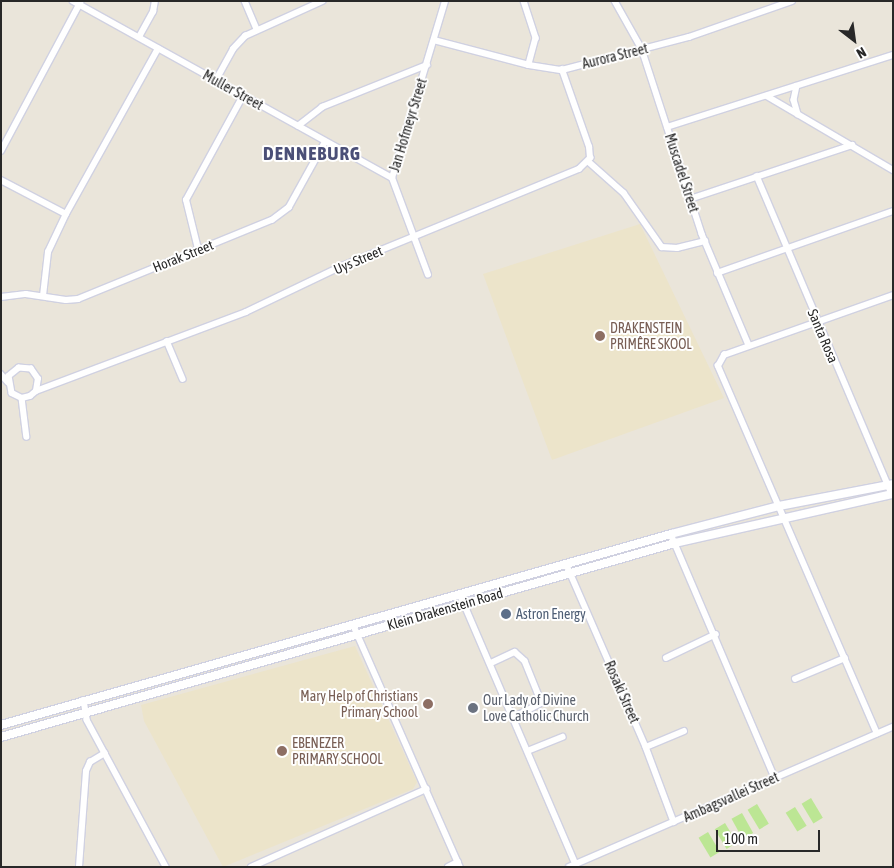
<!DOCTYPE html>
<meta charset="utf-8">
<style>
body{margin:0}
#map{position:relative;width:894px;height:868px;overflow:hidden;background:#eae5da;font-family:"Asap Condensed",sans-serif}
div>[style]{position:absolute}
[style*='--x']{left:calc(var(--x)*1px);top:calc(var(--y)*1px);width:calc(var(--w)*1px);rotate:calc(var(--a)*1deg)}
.education>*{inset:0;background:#ece4ca}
.pitch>*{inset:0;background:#bce694;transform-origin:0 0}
.roads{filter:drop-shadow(1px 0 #d0d1e1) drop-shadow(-1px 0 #d0d1e1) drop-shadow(0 1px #d0d1e1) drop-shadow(0 -1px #d0d1e1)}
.street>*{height:5.5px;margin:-2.75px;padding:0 2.75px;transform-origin:2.75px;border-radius:2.75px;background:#fff}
.secondary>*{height:8px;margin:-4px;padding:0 4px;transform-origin:4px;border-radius:4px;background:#fff}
.dots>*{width:14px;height:14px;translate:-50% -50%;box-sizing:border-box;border:2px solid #fff;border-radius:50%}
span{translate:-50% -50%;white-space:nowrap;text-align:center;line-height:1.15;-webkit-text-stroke:4px #fff;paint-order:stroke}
.street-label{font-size:14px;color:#282828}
.education-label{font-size:14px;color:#785e54}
.left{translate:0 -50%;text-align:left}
.right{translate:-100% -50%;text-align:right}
.service-label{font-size:14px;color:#4e5e75}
.worship-label{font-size:14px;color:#5b616d}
.district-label{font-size:19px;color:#4b4f77;font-weight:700;letter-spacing:1px}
.frame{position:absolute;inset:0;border:2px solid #282828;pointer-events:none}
.north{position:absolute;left:829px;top:15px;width:50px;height:50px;-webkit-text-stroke:4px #fff;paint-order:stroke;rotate:150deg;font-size:14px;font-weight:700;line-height:20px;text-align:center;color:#282828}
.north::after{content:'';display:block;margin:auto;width:18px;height:22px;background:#282828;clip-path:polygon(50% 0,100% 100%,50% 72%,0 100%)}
.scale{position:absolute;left:716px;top:830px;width:104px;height:22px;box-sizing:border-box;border:2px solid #282828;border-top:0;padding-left:6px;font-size:15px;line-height:18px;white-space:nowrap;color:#282828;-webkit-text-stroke:4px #fff;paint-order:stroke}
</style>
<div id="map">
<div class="education">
<div style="clip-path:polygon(640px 224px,724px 398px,552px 460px,483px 274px)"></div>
<div style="clip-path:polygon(355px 646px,417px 782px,413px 789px,223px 867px,144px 721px,141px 705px)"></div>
</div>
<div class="pitch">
<div style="left:811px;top:798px;width:23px;height:11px;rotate:59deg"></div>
<div style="left:757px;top:804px;width:23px;height:11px;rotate:59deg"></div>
<div style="left:795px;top:807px;width:22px;height:11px;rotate:58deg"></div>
<div style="left:742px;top:813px;width:23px;height:12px;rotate:61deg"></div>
<div style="left:725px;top:823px;width:23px;height:12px;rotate:59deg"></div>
<div style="left:708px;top:832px;width:23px;height:11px;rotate:59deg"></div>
</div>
<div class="roads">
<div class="street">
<div style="--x:73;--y:1;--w:365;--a:29"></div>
<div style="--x:245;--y:1;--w:30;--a:67"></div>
<div style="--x:524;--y:1;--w:39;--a:72"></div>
<div style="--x:536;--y:38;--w:28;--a:105"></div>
<div style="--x:615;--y:1;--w:55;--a:60.6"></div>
<div style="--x:642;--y:49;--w:194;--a:72"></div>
<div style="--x:702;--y:234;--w:121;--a:67.1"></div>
<div style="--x:139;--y:37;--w:29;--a:-61"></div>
<div style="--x:153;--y:12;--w:11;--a:-80"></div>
<div style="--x:434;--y:40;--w:98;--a:14.7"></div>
<div style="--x:529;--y:65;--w:33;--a:9"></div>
<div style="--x:562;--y:70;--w:131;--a:-14.6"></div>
<div style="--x:689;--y:37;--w:109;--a:-19.3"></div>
<div style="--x:216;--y:80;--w:35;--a:-61"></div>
<div style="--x:233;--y:49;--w:18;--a:-47"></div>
<div style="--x:245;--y:36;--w:85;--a:-24.4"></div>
<div style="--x:797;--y:86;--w:14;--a:102"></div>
<div style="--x:794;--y:100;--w:15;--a:74"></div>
<div style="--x:767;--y:96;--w:146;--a:30.4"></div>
<div style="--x:298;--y:126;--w:31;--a:-38"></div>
<div style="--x:322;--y:107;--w:113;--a:-21.8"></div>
<div style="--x:667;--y:127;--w:237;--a:-17.7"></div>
<div style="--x:1;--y:151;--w:168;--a:-61.9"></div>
<div style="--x:588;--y:161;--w:48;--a:41.6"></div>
<div style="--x:624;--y:193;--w:66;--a:54.9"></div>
<div style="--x:662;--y:247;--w:15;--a:4"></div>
<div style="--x:677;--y:248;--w:29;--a:-14"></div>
<div style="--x:757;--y:176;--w:345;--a:67"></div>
<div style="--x:1;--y:180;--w:73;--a:27.6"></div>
<div style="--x:690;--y:199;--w:171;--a:-18.4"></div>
<div style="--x:198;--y:249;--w:50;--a:-103.8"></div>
<div style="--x:186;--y:200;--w:119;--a:-61.3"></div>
<div style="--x:717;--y:273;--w:187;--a:-19.4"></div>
<div style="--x:428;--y:275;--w:103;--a:-110.4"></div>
<div style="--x:392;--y:178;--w:185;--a:-73.3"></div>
<div style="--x:43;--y:296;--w:44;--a:-83.5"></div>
<div style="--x:48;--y:252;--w:42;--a:-64.7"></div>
<div style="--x:66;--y:214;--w:189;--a:-60.9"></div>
<div style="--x:1;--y:297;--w:25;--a:-7"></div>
<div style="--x:26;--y:294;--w:40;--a:8.5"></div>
<div style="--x:66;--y:300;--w:12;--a:-5"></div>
<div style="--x:78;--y:299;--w:209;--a:-22.2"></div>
<div style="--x:272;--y:220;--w:21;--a:-37"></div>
<div style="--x:289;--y:207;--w:74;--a:-61"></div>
<div style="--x:167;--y:341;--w:41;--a:67.2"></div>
<div style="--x:1;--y:374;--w:11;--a:49"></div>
<div style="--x:36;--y:391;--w:12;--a:-81"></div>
<div style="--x:38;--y:379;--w:12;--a:-125"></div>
<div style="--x:31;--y:369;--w:12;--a:-175"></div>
<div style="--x:19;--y:368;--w:13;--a:141"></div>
<div style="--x:9;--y:376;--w:17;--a:80"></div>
<div style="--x:12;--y:393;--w:11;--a:27"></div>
<div style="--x:22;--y:398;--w:8;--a:-14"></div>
<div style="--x:30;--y:396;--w:8;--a:-40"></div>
<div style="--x:36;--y:391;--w:224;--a:-20.6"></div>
<div style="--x:246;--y:312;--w:106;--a:-25.6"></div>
<div style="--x:342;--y:266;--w:256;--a:-22.3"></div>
<div style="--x:579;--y:169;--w:16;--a:-45"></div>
<div style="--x:590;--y:158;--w:11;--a:-95"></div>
<div style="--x:589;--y:147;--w:82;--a:-109.3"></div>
<div style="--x:22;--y:398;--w:39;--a:83"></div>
<div style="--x:671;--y:534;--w:265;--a:66.9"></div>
<div style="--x:566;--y:563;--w:201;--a:66.5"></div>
<div style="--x:646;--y:747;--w:80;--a:69.5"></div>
<div style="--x:460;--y:594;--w:294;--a:66.8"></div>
<div style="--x:353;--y:624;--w:266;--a:66.2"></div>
<div style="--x:666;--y:658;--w:55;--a:-25.6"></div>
<div style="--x:491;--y:663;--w:26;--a:-25"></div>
<div style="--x:515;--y:652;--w:13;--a:42"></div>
<div style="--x:525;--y:661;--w:45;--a:68"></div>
<div style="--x:542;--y:703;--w:30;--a:152"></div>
<div style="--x:795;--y:679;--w:54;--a:-22.8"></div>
<div style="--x:84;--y:700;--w:20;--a:81"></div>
<div style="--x:87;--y:720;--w:167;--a:61.7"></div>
<div style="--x:877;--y:734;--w:401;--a:-113.4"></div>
<div style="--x:718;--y:366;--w:13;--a:-61"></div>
<div style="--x:724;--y:355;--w:179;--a:-19.5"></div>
<div style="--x:646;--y:747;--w:41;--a:-22.8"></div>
<div style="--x:530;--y:750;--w:35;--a:-22"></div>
<div style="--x:79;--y:867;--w:96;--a:-85.8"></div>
<div style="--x:86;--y:771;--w:10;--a:-66"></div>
<div style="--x:90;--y:762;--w:17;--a:-31"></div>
<div style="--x:251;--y:867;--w:192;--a:-24"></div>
<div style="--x:448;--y:867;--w:11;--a:-27"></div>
<div style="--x:569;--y:867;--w:353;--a:-23.4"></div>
</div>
<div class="secondary">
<div style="--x:1;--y:725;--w:697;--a:-15.91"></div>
<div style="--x:671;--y:534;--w:112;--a:-14.5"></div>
<div style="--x:779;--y:506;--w:116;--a:-10.9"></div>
<div style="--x:1;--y:737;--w:701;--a:-16.06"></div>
<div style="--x:675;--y:543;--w:223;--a:-12.7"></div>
</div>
</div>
<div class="dots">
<div style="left:600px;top:336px;background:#8d6e63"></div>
<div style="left:506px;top:614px;background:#5c6f8a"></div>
<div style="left:428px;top:704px;background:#8d6e63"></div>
<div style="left:473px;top:708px;background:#6b7280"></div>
<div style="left:282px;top:751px;background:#8d6e63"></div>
</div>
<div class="street-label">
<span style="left:615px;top:56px;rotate:-14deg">Aurora Street</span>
<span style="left:233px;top:90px;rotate:29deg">Muller Street</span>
<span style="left:408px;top:125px;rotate:-73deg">Jan Hofmeyr Street</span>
<span style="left:682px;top:173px;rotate:72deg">Muscadel Street</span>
<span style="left:183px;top:256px;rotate:-22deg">Horak Street</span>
<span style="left:358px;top:260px;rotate:-23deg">Uys Street</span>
<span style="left:823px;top:336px;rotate:67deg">Santa Rosa</span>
<span style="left:445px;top:609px;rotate:-16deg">Klein Drakenstein Road</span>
<span style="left:622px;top:692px;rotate:66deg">Rosaki Street</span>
<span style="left:731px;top:797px;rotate:-24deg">Ambagsvallei Street</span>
</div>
<div class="education-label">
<span class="left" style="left:610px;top:336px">DRAKENSTEIN<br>PRIMÊRE SKOOL</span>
<span class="right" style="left:418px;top:704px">Mary Help of Christians<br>Primary School</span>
<span class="left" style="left:292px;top:751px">EBENEZER<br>PRIMARY SCHOOL</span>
</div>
<div class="service-label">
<span class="left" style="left:516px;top:614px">Astron Energy</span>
</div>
<div class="worship-label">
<span class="left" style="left:483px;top:708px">Our Lady of Divine<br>Love Catholic Church</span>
</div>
<div class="district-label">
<span style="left:312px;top:154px">DENNEBURG</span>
</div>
<div class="frame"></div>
<div class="north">N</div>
<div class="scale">100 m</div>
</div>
